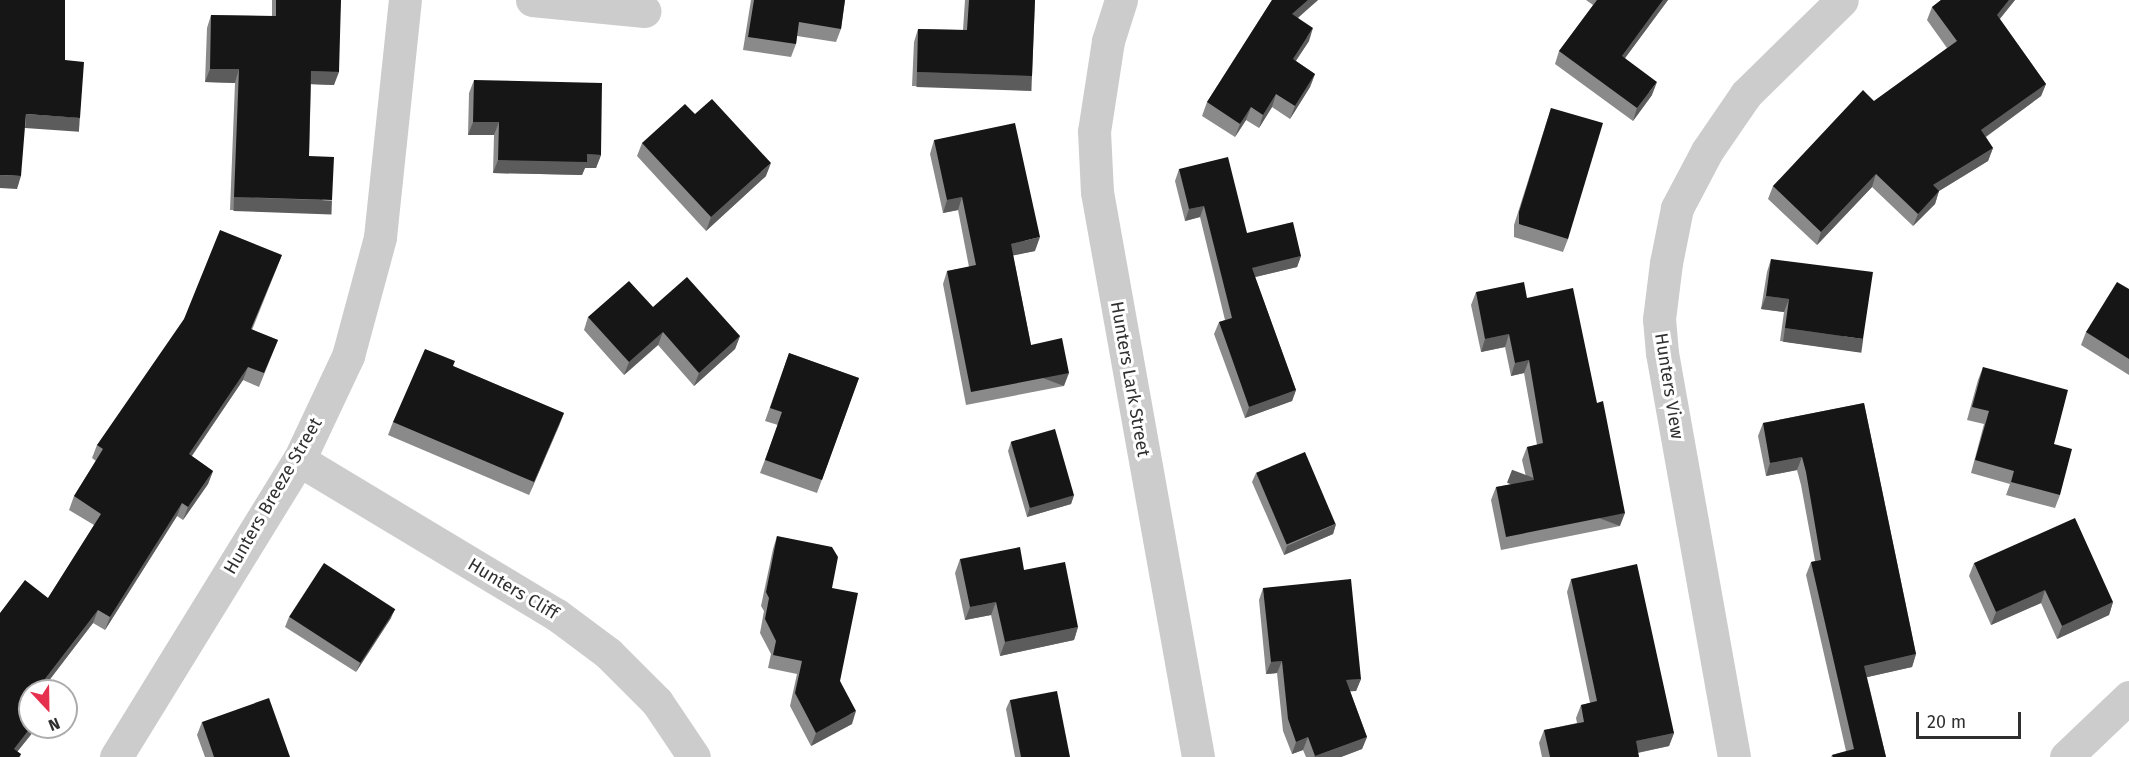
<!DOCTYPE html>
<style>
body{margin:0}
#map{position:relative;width:2129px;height:757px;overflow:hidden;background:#fff;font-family:"Fira Sans",sans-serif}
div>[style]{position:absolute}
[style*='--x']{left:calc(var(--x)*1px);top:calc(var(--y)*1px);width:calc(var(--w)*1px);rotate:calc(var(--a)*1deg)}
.minor>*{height:33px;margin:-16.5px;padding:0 16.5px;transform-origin:16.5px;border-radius:16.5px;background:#ccc}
.wall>*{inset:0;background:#8a8a8a}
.shaded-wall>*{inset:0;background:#5c5c5c;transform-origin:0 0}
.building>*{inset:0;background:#161616;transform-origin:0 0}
span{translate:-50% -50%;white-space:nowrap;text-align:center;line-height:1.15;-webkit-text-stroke:6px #fff;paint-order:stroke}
.street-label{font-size:18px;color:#2f2f2f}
.north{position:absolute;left:18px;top:679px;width:60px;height:60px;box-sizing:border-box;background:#fff;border:2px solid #acacac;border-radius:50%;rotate:158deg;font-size:16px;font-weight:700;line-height:24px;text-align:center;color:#2f2f2f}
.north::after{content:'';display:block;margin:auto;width:21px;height:27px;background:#e6314e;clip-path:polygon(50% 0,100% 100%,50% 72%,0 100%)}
.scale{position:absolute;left:1916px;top:712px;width:105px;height:27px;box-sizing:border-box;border:3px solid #2f2f2f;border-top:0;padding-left:8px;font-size:18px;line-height:21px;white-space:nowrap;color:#2f2f2f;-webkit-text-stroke:4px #fff;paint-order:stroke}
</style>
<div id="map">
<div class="minor">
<div style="--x:532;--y:0;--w:113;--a:5.6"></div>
<div style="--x:1121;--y:0;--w:43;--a:107.6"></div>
<div style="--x:1108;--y:41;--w:91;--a:98.8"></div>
<div style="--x:1094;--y:131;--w:61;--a:87.2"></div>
<div style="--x:1097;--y:192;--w:574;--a:79.86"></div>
<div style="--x:299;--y:460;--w:301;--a:31"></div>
<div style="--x:557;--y:615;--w:64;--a:36.7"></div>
<div style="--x:608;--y:653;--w:69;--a:45"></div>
<div style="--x:657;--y:702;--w:66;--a:56.1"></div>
<div style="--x:116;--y:757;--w:349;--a:-58.4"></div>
<div style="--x:299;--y:460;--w:115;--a:-64.8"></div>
<div style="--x:348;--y:356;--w:123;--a:-74.9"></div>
<div style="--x:380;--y:237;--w:238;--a:-84"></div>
<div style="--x:1734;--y:757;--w:410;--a:-100.1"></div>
<div style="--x:1662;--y:353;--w:34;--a:-95"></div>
<div style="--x:1659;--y:319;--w:56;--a:-82.9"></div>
<div style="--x:1666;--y:263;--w:56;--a:-78.7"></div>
<div style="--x:1677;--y:208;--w:64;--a:-62.2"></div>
<div style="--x:1707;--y:151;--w:69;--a:-55.6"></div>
<div style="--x:1746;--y:94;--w:134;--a:-44.4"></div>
<div style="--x:2066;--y:757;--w:87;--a:-43.6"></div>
</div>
<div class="wall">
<div style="clip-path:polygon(272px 0,341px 0,334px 85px,311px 84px,309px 156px,327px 213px,230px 210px,235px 83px,205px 82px,207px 28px,211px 15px,272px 16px)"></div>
<div style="clip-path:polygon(751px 0,845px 0,841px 29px,836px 42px,797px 36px,796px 44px,791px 57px,743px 50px)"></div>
<div style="clip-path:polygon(965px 0,1035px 0,1032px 76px,1028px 89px,912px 86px,914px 42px,918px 29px,963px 30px)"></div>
<div style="clip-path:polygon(1272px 0,1318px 0,1298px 18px,1309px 41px,1296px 61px,1315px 74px,1310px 87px,1290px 119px,1272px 107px,1259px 128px,1246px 120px,1235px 137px,1202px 116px,1207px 102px)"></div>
<div style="clip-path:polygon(1586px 0,1668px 0,1625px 58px,1652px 95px,1633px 121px,1555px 64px,1559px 51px,1593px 5px)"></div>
<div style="clip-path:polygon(1941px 0,2015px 0,2000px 19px,2046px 84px,2041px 96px,1986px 137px,1993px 148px,1988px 161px,1939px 191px,1935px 204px,1913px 226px,1872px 187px,1817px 245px,1768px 199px,1773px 186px,1874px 101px,1947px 48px,1927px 20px,1932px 7px)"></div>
<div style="clip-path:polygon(474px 80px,601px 155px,596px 168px,585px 168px,582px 175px,493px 173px,494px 135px,468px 135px,469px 93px)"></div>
<div style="clip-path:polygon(1551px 108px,1568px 239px,1563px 252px,1514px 237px,1514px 225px)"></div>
<div style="clip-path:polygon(695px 114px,766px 176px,706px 231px,637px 156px,642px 143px)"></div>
<div style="clip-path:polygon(934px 140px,1035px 251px,1013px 255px,1031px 345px,1064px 386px,966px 405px,943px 284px,947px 271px,969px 267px,958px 210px,943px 213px,930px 154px)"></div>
<div style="clip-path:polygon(1179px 169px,1247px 233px,1301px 256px,1297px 267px,1255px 277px,1296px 390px,1292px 401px,1245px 418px,1214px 334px,1219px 322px,1225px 320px,1200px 217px,1185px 221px,1175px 181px)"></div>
<div style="clip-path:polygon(282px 255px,252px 330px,278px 340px,259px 387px,243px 380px,192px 456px,213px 471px,208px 484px,183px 520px,177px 516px,105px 630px,93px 623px,41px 691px,30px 727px,37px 727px,17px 752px,21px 754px,20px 757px,0 757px,48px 598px,94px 525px,69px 510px,74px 496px,96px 461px,92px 458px,97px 445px)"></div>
<div style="clip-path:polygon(1771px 259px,1859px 352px,1780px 341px,1784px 312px,1761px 309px,1767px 272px)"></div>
<div style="clip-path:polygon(2129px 289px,2129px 375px,2081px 345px,2086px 332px)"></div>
<div style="clip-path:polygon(1476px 292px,1527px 298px,1620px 526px,1501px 550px,1491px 500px,1496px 487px,1527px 481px,1522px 460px,1527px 447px,1537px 445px,1524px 373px,1511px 376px,1505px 347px,1481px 352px,1471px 305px)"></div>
<div style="clip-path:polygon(653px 307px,740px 336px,735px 349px,694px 386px,658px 345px,624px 375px,584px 330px,588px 317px)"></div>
<div style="clip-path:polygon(789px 353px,859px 378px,817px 493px,760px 473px,778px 425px,765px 421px)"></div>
<div style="clip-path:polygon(453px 366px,564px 413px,529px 495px,388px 435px,393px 422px)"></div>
<div style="clip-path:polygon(1983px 367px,2054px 444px,2060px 495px,2055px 508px,2006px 495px,2010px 484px,1971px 473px,1984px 424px,1967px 420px,1978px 380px)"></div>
<div style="clip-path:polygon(1864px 403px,1916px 654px,1912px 667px,1867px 677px,1886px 757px,1831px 757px,1832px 755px,1846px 751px,1806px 575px,1811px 562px,1815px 561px,1801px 485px,1797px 470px,1766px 476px,1758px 436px,1763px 423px)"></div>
<div style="clip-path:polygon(1011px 442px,1074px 495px,1071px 504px,1027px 517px,1008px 451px)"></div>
<div style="clip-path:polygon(1256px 473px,1336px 524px,1333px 534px,1284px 555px,1252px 482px)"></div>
<div style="clip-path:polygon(777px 536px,832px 588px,840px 681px,852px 724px,811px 746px,790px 706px,797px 674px,768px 668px,771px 654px,760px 633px,764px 611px,761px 606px,773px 549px)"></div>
<div style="clip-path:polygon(960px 559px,1024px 570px,1078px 627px,1074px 640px,1000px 656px,991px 615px,965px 620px,955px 573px)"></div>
<div style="clip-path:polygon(1974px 563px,2113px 602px,2109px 615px,2057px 639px,2041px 603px,1991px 625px,1969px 576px)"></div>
<div style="clip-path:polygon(1571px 579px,1674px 733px,1669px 746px,1638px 753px,1639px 757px,1542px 757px,1539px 743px,1544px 730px,1577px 723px,1576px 718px,1581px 705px,1590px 703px,1567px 592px)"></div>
<div style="clip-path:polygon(1263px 588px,1361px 679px,1356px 691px,1350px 691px,1367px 737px,1362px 749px,1341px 757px,1306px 757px,1303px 750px,1292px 754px,1283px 731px,1277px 673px,1266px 674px,1259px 600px)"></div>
<div style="clip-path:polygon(289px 617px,391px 618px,356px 672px,285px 627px)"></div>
<div style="clip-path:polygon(1010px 700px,1070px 757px,1015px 757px,1006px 709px)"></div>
<div style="clip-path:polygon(202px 722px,290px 757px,205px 757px,197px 735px)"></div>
</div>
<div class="shaded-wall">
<div style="clip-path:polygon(1308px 0,1318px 0,1287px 27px,1292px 14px)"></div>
<div style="clip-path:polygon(1663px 0,1668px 0,1617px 69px,1622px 56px)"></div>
<div style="clip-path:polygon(2009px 0,2015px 0,1992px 28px,1997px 15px)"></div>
<div style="clip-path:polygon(1313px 28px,1309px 41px,1288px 72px,1293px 59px)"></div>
<div style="clip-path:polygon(210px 69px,239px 69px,235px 83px,205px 82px)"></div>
<div style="clip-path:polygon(311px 71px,339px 72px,334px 85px,306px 84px)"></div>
<div style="left:917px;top:72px;width:115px;height:15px;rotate:2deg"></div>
<div style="clip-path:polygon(1315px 74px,1310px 87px,1290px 119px,1295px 106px)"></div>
<div style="clip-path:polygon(1657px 82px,1652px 95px,1633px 121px,1637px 108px)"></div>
<div style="clip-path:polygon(2046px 84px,2041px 96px,1977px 143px,1981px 130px)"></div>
<div style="clip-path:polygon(1276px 94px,1272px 107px,1259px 128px,1263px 115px)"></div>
<div style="clip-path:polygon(1251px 107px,1246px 120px,1235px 137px,1240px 124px)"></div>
<div style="left:26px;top:114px;width:54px;height:14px;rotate:4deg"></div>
<div style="clip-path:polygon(473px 122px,499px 122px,494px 135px,468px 135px)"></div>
<div style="clip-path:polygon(1993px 148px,1988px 161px,1939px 191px,1935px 204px,1913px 226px,1918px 214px,1933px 185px)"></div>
<div style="clip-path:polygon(587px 154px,601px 155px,596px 168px,585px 168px,582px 175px,493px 173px,498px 160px)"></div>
<div style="clip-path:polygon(771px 163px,766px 176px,706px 231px,711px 217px)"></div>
<div style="clip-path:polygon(1876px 174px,1872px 187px,1817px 245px,1821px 232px)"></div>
<div style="clip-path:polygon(0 175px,21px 176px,17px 189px,0 188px)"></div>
<div style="left:234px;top:197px;width:98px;height:14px;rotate:2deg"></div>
<div style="clip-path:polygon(962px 197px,958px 210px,943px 213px,947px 200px)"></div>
<div style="clip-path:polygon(1204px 206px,1200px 217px,1185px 221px,1189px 209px)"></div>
<div style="clip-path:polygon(1040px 237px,1035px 251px,1006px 257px,1011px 244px)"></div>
<div style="clip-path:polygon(1301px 256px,1297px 267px,1247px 279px,1252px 268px)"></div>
<div style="clip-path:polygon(1766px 296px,1789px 299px,1784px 312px,1761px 309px)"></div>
<div style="left:1785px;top:328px;width:79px;height:14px;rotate:8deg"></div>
<div style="clip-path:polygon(663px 332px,658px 345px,624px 375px,629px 362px)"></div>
<div style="clip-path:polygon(1509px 334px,1505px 347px,1481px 352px,1485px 339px)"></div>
<div style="clip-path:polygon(740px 336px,735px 349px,694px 386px,699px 373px)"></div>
<div style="clip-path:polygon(1529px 360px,1524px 373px,1511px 376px,1515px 363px)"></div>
<div style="clip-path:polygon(248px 367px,243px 380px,184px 467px,189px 454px)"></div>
<div style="left:1069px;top:373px;width:14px;height:100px;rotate:111deg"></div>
<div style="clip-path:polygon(1296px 390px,1292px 401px,1245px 418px,1249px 407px)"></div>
<div style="clip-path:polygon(564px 413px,559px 426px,529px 495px,534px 482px)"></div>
<div style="clip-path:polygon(1802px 457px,1797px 470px,1766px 476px,1770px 463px)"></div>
<div style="clip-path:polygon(213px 471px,208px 484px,183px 520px,188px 507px)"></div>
<div style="clip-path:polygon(1074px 495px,1071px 504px,1027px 517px,1030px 507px)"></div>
<div style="clip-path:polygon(182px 503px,177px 516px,105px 630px,110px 617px)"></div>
<div style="left:1625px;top:513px;width:14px;height:121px;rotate:111deg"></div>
<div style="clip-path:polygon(1336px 524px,1333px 534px,1284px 555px,1287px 546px)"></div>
<div style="clip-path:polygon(2045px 590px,2041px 603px,1991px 625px,1996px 612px)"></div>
<div style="clip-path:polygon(996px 602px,991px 615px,965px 620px,970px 607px)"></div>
<div style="clip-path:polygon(2113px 602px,2109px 615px,2057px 639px,2062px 626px)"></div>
<div style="clip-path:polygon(395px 609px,391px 618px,356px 672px,360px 663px)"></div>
<div style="clip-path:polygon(98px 610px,93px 623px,41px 691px,38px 688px)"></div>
<div style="clip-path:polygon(1078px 627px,1074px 640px,1000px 656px,1005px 642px)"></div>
<div style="clip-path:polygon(1916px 654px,1912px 667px,1859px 679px,1864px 666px)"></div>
<div style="clip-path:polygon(1282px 661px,1277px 673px,1266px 674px,1271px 662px)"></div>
<div style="clip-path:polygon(1361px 679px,1356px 691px,1341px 692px,1346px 680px)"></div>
<div style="clip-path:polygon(856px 711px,852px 724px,811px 746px,816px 733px)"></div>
<div style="clip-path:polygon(31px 727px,37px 727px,13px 757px,14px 749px)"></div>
<div style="clip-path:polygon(1674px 733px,1669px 746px,1631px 754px,1636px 741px)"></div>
<div style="clip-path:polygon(1308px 737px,1303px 750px,1292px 754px,1296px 742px)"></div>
<div style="clip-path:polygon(1367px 737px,1362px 749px,1341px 757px,1314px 757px,1315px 756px)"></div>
</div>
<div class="building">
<div style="clip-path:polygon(0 0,65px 0,65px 60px,84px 62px,80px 118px,26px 114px,21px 176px,0 175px)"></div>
<div style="clip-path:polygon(276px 0,341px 0,339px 72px,311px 71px,309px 156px,334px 157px,332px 200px,234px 197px,239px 69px,210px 69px,211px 15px,276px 16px)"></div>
<div style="clip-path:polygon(754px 0,845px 0,841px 29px,799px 22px,796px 44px,748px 37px)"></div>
<div style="clip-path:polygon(969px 0,1035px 0,1032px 76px,917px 72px,918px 29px,967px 30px)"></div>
<div style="clip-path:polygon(1272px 0,1308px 0,1292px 14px,1313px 28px,1293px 59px,1315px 74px,1295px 106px,1276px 94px,1263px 115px,1251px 107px,1240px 124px,1207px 102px)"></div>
<div style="clip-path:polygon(1597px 0,1663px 0,1622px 56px,1657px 82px,1637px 108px,1559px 51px)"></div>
<div style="clip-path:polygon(1941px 0,2009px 0,1997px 15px,2046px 84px,1981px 130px,1993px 148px,1933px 185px,1939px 191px,1918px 214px,1876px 174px,1821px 232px,1773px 186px,1863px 90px,1874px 101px,1957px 41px,1932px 7px)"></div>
<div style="clip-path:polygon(474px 80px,602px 83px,601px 155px,587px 154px,587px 162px,498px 160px,499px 122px,473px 122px)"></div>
<div style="clip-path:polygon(712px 99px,771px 163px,711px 217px,642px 143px,685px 104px,695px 114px)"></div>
<div style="clip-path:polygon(1551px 108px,1603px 123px,1568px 239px,1519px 224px,1519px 212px)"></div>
<div style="clip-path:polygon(1015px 123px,1040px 237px,1011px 244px,1031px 345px,1062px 338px,1069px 373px,971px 392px,947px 271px,976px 265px,962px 197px,947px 200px,934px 140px)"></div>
<div style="clip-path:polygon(1228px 157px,1247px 233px,1293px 222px,1301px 256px,1252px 268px,1296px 390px,1249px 407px,1219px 322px,1232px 318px,1204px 206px,1189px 209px,1179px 169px)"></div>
<div style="clip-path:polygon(220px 230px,282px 255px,251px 329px,278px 340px,264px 373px,248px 367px,189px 454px,213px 471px,188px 507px,182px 503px,110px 617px,98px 610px,38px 688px,42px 691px,30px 691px,30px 727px,31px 727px,14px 749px,21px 754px,19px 757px,0 757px,0 613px,25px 580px,48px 598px,101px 514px,74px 496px,103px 449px,97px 445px,184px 319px)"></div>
<div style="clip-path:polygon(1771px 259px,1873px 272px,1863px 339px,1785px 328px,1789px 299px,1766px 296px)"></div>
<div style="clip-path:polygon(687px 277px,740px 336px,699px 373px,663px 332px,629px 362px,588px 317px,629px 281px,653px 307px)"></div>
<div style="clip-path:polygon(1524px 282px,1527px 298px,1573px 288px,1597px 403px,1603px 401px,1625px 513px,1506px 537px,1496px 487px,1534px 480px,1527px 447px,1543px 443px,1529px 360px,1515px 363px,1509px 334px,1485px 339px,1476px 292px)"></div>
<div style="clip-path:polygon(2117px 282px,2129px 289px,2129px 359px,2086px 332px)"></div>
<div style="clip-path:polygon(425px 349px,455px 361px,453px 366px,564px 413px,534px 482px,393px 422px)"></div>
<div style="clip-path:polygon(789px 353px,859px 378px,822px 480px,765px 460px,782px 412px,770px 408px)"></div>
<div style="clip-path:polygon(1983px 367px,2068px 390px,2054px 444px,2072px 449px,2060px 495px,2011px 482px,2014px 471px,1975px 460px,1989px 411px,1972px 407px)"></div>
<div style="clip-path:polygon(1864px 403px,1916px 654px,1864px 666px,1886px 757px,1833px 757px,1832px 755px,1854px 749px,1811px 562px,1821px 560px,1806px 472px,1802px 457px,1770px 463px,1763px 423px)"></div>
<div style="left:1055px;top:429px;width:69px;height:46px;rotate:74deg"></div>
<div style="left:1305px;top:452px;width:78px;height:53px;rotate:67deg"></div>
<div style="clip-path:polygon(2075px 518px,2113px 602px,2062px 626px,2045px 590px,1996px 612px,1974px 563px)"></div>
<div style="clip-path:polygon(777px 536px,832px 547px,838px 557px,832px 588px,858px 593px,840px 681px,856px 711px,816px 733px,795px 693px,802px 661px,773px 655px,776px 641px,765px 619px,769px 598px,766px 592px)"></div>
<div style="clip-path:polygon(1020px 547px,1024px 570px,1065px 562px,1078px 627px,1005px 642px,996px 602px,970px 607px,960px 559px)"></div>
<div style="left:324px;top:563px;width:85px;height:64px;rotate:33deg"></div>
<div style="clip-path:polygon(1637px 564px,1674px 733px,1636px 741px,1639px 757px,1550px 757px,1544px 730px,1584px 722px,1581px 705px,1597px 701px,1571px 579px)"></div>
<div style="clip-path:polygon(1351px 579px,1361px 679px,1346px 680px,1367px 737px,1315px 756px,1308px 737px,1296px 742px,1288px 719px,1282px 661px,1271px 662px,1263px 588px)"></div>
<div style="clip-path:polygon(1057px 691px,1070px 757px,1021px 757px,1010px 700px)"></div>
<div style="clip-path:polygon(269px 698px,290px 757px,214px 757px,202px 722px)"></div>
</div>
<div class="street-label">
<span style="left:1130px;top:379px;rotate:80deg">Hunters Lark Street</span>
<span style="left:1669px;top:386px;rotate:81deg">Hunters View</span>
<span style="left:273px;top:496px;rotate:-60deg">Hunters Breeze Street</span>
<span style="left:513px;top:589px;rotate:31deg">Hunters Cliff</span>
</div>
<div class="north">N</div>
<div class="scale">20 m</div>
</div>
